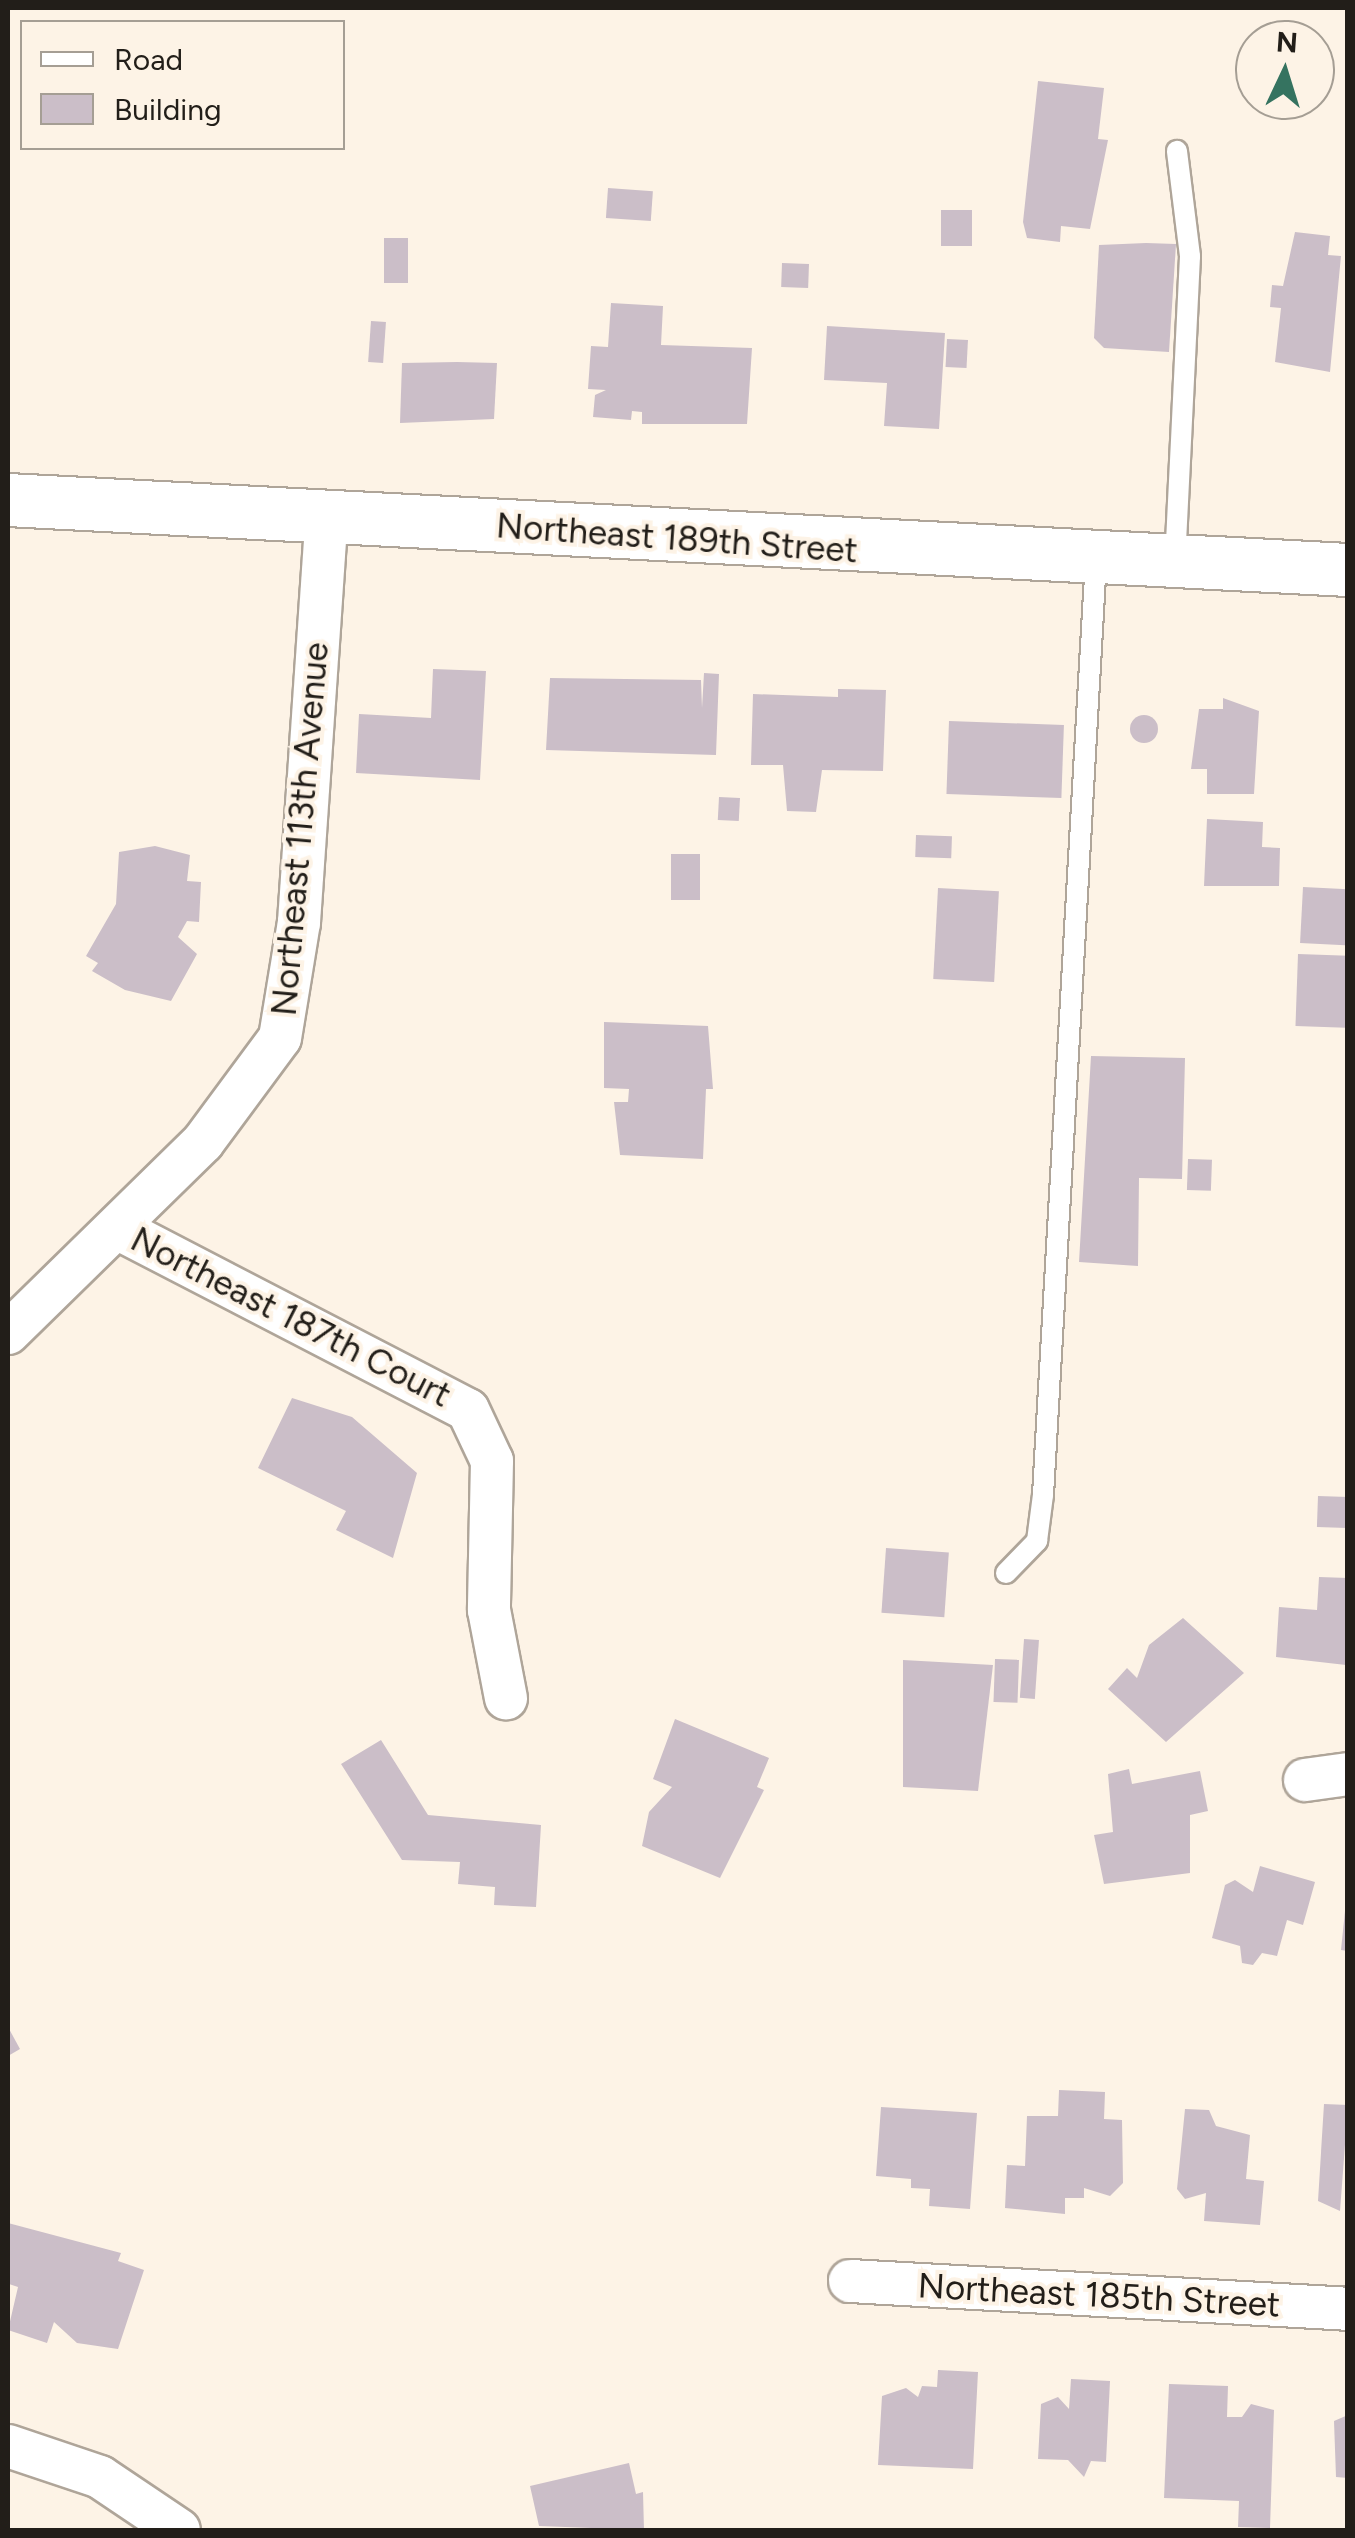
<!DOCTYPE html>
<style>
body{margin:0}
#map{position:relative;width:1355px;height:2538px;overflow:hidden;background:#fdf3e6;font-family:Figtree,sans-serif}
div>[style]{position:absolute}
[style*='--x']{left:calc(var(--x)*1px);top:calc(var(--y)*1px);width:calc(var(--w)*1px);rotate:calc(var(--a)*1deg)}
.building>*{inset:0;background:#cbbec8;transform-origin:0 0}
.round{border-radius:50%}
.roads{filter:drop-shadow(2px 0 #afa599) drop-shadow(-2px 0 #afa599) drop-shadow(0 2px #afa599) drop-shadow(0 -2px #afa599)}
.service>*{height:20px;margin:-10px;padding:0 10px;transform-origin:10px;border-radius:10px;background:#fff}
.minor>*{height:42px;margin:-21px;padding:0 21px;transform-origin:21px;border-radius:21px;background:#fff}
.tertiary>*{height:52px;margin:-26px;padding:0 26px;transform-origin:26px;border-radius:26px;background:#fff}
span{translate:-50% -50%;white-space:nowrap;text-align:center;line-height:1.15;-webkit-text-stroke:8px #fdf3e6;paint-order:stroke}
.street-label{font-size:35px;color:#221e19}
.frame{position:absolute;inset:0;border:10px solid #221e19;pointer-events:none}
.legend{position:absolute;left:20px;top:20px;width:325px;height:130px;box-sizing:border-box;background:#fdf3e6;border:2px solid #a59e94;margin:0;padding:12px 18px;list-style:none;font-size:30px;color:#221e19}
.legend li{display:flex;align-items:center;gap:20px;height:50px}
.legend b{width:50px;border:2px solid #a59e94}
.north{position:absolute;left:1235px;top:20px;width:100px;height:100px;box-sizing:border-box;background:#fdf3e6;border:2px solid #a59e94;border-radius:50%;rotate:4deg;font-size:28px;font-weight:700;line-height:40px;text-align:center;color:#221e19}
.north::after{content:'';display:block;margin:auto;width:35px;height:45px;background:#357360;clip-path:polygon(50% 0,100% 100%,50% 72%,0 100%)}
</style>
<div id="map">
<div class="building">
<div style="clip-path:polygon(1038px 81px,1104px 88px,1098px 139px,1108px 140px,1090px 229px,1061px 226px,1060px 242px,1027px 238px,1023px 222px)"></div>
<div style="left:608px;top:188px;width:45px;height:30px;rotate:4deg"></div>
<div style="left:941px;top:210px;width:31px;height:36px"></div>
<div style="clip-path:polygon(1295px 232px,1330px 236px,1328px 255px,1341px 256px,1330px 372px,1275px 362px,1281px 308px,1270px 307px,1272px 285px,1283px 286px)"></div>
<div style="left:384px;top:238px;width:24px;height:45px"></div>
<div style="clip-path:polygon(1146px 243px,1176px 244px,1169px 352px,1104px 348px,1094px 338px,1099px 245px)"></div>
<div style="left:782px;top:263px;width:27px;height:24px;rotate:2deg"></div>
<div style="clip-path:polygon(611px 303px,663px 306px,661px 345px,752px 348px,747px 424px,642px 424px,642px 412px,632px 411px,631px 420px,593px 417px,595px 395px,606px 390px,588px 389px,591px 346px,608px 347px)"></div>
<div style="left:371px;top:321px;width:15px;height:41px;rotate:4deg"></div>
<div style="clip-path:polygon(827px 326px,945px 333px,939px 429px,884px 426px,887px 383px,824px 380px)"></div>
<div style="left:947px;top:339px;width:21px;height:28px;rotate:3deg"></div>
<div style="clip-path:polygon(457px 362px,497px 363px,494px 419px,400px 423px,402px 363px)"></div>
<div style="clip-path:polygon(433px 669px,486px 671px,480px 780px,356px 773px,359px 714px,431px 718px)"></div>
<div style="clip-path:polygon(704px 673px,719px 674px,716px 755px,546px 750px,550px 678px,701px 680px,702px 708px)"></div>
<div style="clip-path:polygon(838px 689px,886px 690px,883px 771px,822px 770px,816px 812px,787px 811px,783px 765px,751px 765px,753px 694px,838px 697px)"></div>
<div style="clip-path:polygon(1223px 698px,1259px 711px,1254px 794px,1207px 794px,1207px 769px,1191px 769px,1199px 709px,1223px 709px)"></div>
<div class="round" style="left:1130px;top:715px;width:28px;height:28px"></div>
<div style="left:949px;top:721px;width:115px;height:73px;rotate:2deg"></div>
<div style="left:719px;top:797px;width:21px;height:23px;rotate:3deg"></div>
<div style="clip-path:polygon(1207px 819px,1263px 822px,1262px 847px,1280px 848px,1279px 886px,1204px 886px)"></div>
<div style="left:916px;top:835px;width:36px;height:22px;rotate:2deg"></div>
<div style="clip-path:polygon(155px 846px,190px 855px,187px 881px,201px 882px,199px 922px,187px 921px,178px 937px,197px 954px,171px 1001px,125px 990px,92px 971px,98px 963px,86px 956px,116px 904px,119px 852px)"></div>
<div style="left:671px;top:854px;width:29px;height:46px"></div>
<div style="left:1303px;top:887px;width:45px;height:56px;rotate:3deg"></div>
<div style="left:938px;top:888px;width:61px;height:91px;rotate:3deg"></div>
<div style="left:1298px;top:954px;width:50px;height:72px;rotate:2deg"></div>
<div style="clip-path:polygon(604px 1022px,708px 1026px,713px 1089px,706px 1089px,703px 1159px,620px 1155px,614px 1102px,628px 1102px,629px 1089px,604px 1088px)"></div>
<div style="clip-path:polygon(1091px 1056px,1185px 1058px,1182px 1179px,1139px 1178px,1138px 1266px,1079px 1262px)"></div>
<div style="left:1188px;top:1159px;width:24px;height:31px;rotate:2deg"></div>
<div style="clip-path:polygon(292px 1398px,352px 1417px,417px 1473px,393px 1558px,336px 1530px,346px 1511px,258px 1468px)"></div>
<div style="left:1318px;top:1496px;width:30px;height:31px;rotate:2deg"></div>
<div style="left:886px;top:1548px;width:63px;height:65px;rotate:4deg"></div>
<div style="clip-path:polygon(1319px 1577px,1348px 1578px,1346px 1665px,1276px 1657px,1279px 1607px,1317px 1610px)"></div>
<div style="clip-path:polygon(1183px 1618px,1244px 1673px,1166px 1742px,1108px 1689px,1127px 1668px,1137px 1678px,1149px 1645px)"></div>
<div style="left:1024px;top:1639px;width:15px;height:59px;rotate:4deg"></div>
<div style="left:995px;top:1659px;width:24px;height:43px;rotate:2deg"></div>
<div style="clip-path:polygon(903px 1660px,993px 1665px,978px 1791px,903px 1787px)"></div>
<div style="clip-path:polygon(675px 1719px,769px 1758px,757px 1787px,764px 1790px,720px 1878px,642px 1846px,649px 1812px,672px 1787px,653px 1779px)"></div>
<div style="clip-path:polygon(381px 1740px,428px 1815px,541px 1825px,536px 1907px,494px 1905px,495px 1887px,458px 1884px,460px 1862px,402px 1860px,341px 1764px)"></div>
<div style="clip-path:polygon(1129px 1769px,1132px 1784px,1200px 1771px,1208px 1811px,1190px 1815px,1190px 1873px,1104px 1884px,1094px 1835px,1113px 1832px,1108px 1774px)"></div>
<div style="clip-path:polygon(1260px 1866px,1315px 1882px,1303px 1925px,1287px 1920px,1277px 1956px,1262px 1953px,1253px 1965px,1242px 1963px,1240px 1946px,1212px 1938px,1225px 1885px,1235px 1880px,1253px 1892px)"></div>
<div style="clip-path:polygon(1345px 1911px,1348px 1911px,1348px 1951px,1341px 1950px)"></div>
<div style="clip-path:polygon(8px 2027px,20px 2049px,8px 2056px)"></div>
<div style="clip-path:polygon(1059px 2090px,1105px 2092px,1104px 2119px,1122px 2120px,1123px 2183px,1110px 2196px,1084px 2188px,1084px 2198px,1065px 2198px,1065px 2214px,1005px 2208px,1007px 2165px,1025px 2166px,1027px 2116px,1058px 2116px)"></div>
<div style="clip-path:polygon(1324px 2104px,1348px 2105px,1340px 2211px,1318px 2201px)"></div>
<div style="clip-path:polygon(881px 2107px,977px 2113px,970px 2209px,929px 2206px,930px 2189px,911px 2188px,911px 2179px,876px 2176px)"></div>
<div style="clip-path:polygon(1185px 2109px,1209px 2110px,1216px 2126px,1250px 2135px,1246px 2179px,1264px 2181px,1260px 2225px,1204px 2221px,1206px 2193px,1185px 2199px,1177px 2189px)"></div>
<div style="clip-path:polygon(8px 2223px,121px 2253px,118px 2261px,144px 2270px,118px 2349px,77px 2343px,54px 2322px,47px 2343px,8px 2330px,18px 2287px,9px 2284px)"></div>
<div style="clip-path:polygon(938px 2370px,978px 2372px,973px 2469px,878px 2465px,882px 2396px,906px 2388px,918px 2397px,922px 2386px,937px 2387px)"></div>
<div style="clip-path:polygon(1071px 2379px,1110px 2381px,1106px 2462px,1091px 2461px,1084px 2477px,1068px 2460px,1038px 2459px,1041px 2404px,1058px 2397px,1069px 2409px)"></div>
<div style="clip-path:polygon(1169px 2384px,1228px 2386px,1227px 2417px,1242px 2417px,1251px 2404px,1274px 2410px,1270px 2528px,1238px 2527px,1239px 2501px,1164px 2498px)"></div>
<div style="clip-path:polygon(1348px 2415px,1348px 2478px,1336px 2477px,1334px 2421px)"></div>
<div style="clip-path:polygon(629px 2463px,636px 2494px,643px 2492px,644px 2530px,539px 2526px,530px 2486px)"></div>
</div>
<div class="roads">
<div class="service">
<div style="--x:1175;--y:563;--w:307;--a:-87.2"></div>
<div style="--x:1190;--y:256;--w:106;--a:-97.1"></div>
<div style="--x:1006;--y:1573;--w:45;--a:-45.9"></div>
<div style="--x:1037;--y:1541;--w:46;--a:-82.6"></div>
<div style="--x:1043;--y:1495;--w:937;--a:-86.76"></div>
</div>
<div class="minor">
<div style="--x:117;--y:1228;--w:395;--a:27.4"></div>
<div style="--x:468;--y:1410;--w:56;--a:64.8"></div>
<div style="--x:492;--y:1461;--w:149;--a:91.2"></div>
<div style="--x:489;--y:1610;--w:90;--a:79.1"></div>
<div style="--x:8;--y:1333;--w:273;--a:-44.4"></div>
<div style="--x:203;--y:1142;--w:129;--a:-53.5"></div>
<div style="--x:280;--y:1038;--w:118;--a:-80.7"></div>
<div style="--x:299;--y:922;--w:407;--a:-86.1"></div>
<div style="--x:1305;--y:1780;--w:43;--a:-7.9"></div>
<div style="--x:850;--y:2281;--w:499;--a:3.2"></div>
<div style="--x:8;--y:2446;--w:97;--a:18.6"></div>
<div style="--x:100;--y:2477;--w:95;--a:33.9"></div>
</div>
<div class="tertiary">
<div style="--x:8;--y:500;--w:1342;--a:2.99"></div>
</div>
</div>
<div class="street-label">
<span style="left:677px;top:538px;rotate:4deg">Northeast 189th Street</span>
<span style="left:300px;top:829px;rotate:-85deg">Northeast 113th Avenue</span>
<span style="left:291px;top:1317px;rotate:27deg">Northeast 187th Court</span>
<span style="left:1099px;top:2295px;rotate:3deg">Northeast 185th Street</span>
</div>
<div class="frame"></div>
<ul class="legend">
<li><b style="height:12px;background:#fff"></b>Road</li>
<li><b style="height:28px;background:#cbbec8"></b>Building</li>
</ul>
<div class="north">N</div>
</div>
